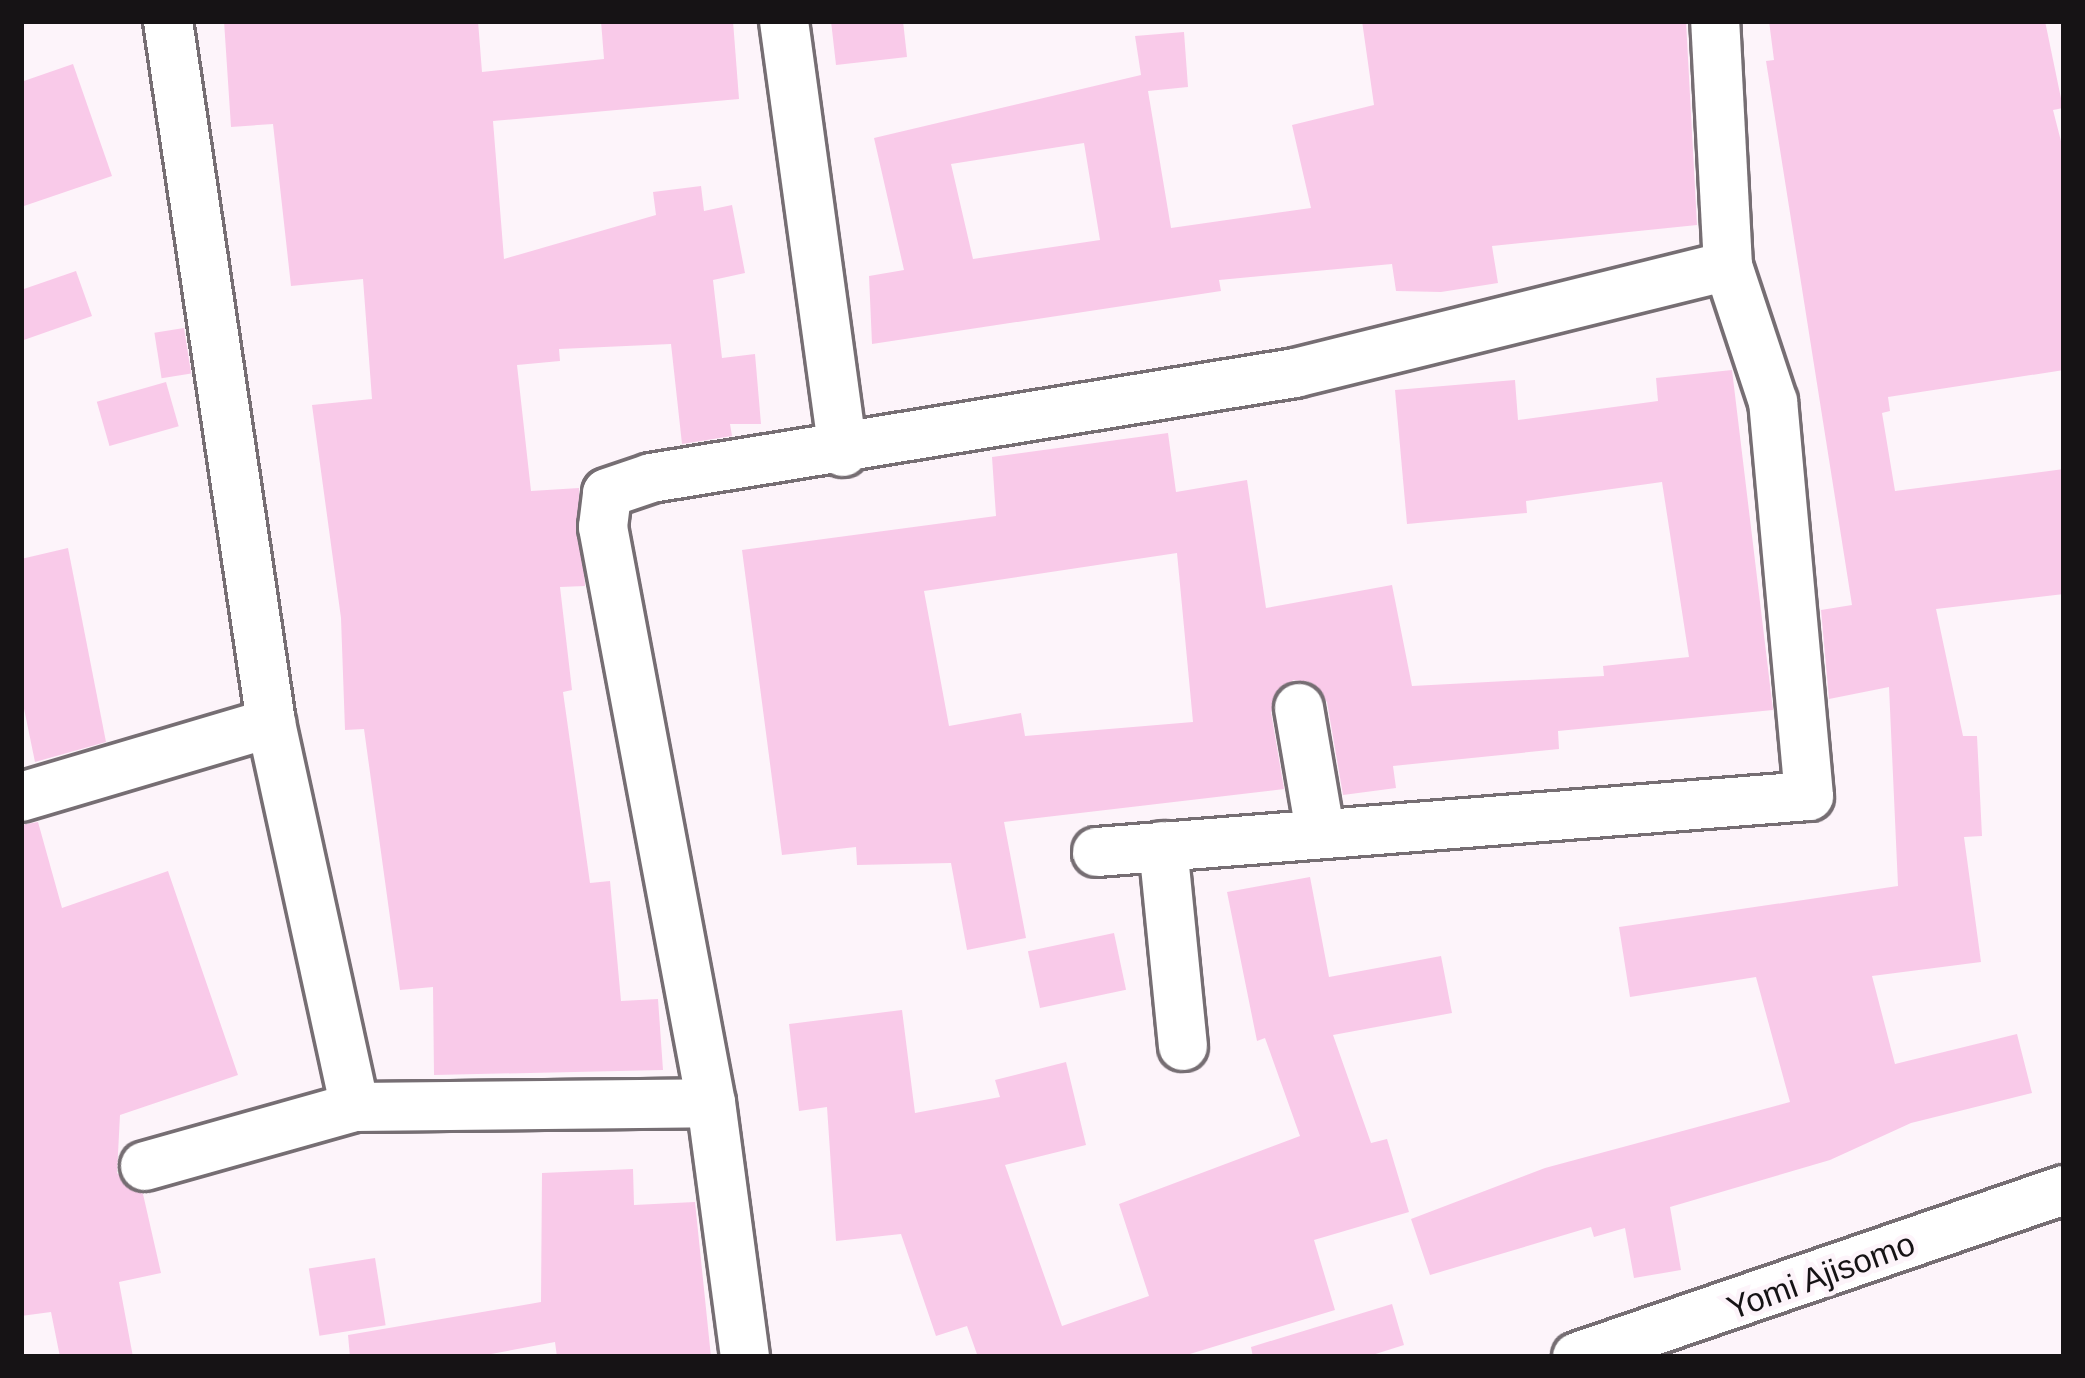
<!DOCTYPE html>
<style>
body{margin:0}
#map{position:relative;width:2085px;height:1378px;overflow:hidden;background:#fdf4fa;font-family:Helvetica,sans-serif}
div>[style]{position:absolute}
[style*='--x']{left:calc(var(--x)*1px);top:calc(var(--y)*1px);width:calc(var(--w)*1px);rotate:calc(var(--a)*1deg)}
.building>*{inset:0;background:#f9cae9;transform-origin:0 0}
.roads{filter:drop-shadow(3px 0 #766e73) drop-shadow(-3px 0 #766e73) drop-shadow(0 3px #766e73) drop-shadow(0 -3px #766e73)}
.street>*{height:48px;margin:-24px;padding:0 24px;transform-origin:24px;border-radius:24px;background:#fff}
span{translate:-50% -50%;white-space:nowrap;text-align:center;line-height:1.15;-webkit-text-stroke:9px #fdf4fa;paint-order:stroke}
.street-label{font-size:33px;color:#161315}
.frame{position:absolute;inset:0;border:24px solid #161315;pointer-events:none}
</style>
<div id="map">
<div class="building">
<div style="clip-path:polygon(224px 21px,478px 21px,482px 72px,604px 59px,601px 21px,733px 21px,739px 99px,493px 121px,504px 259px,656px 215px,653px 192px,701px 186px,704px 211px,732px 205px,745px 273px,713px 280px,722px 358px,755px 354px,761px 424px,730px 424px,732px 436px,682px 444px,671px 344px,559px 349px,560px 361px,517px 365px,531px 491px,579px 488px,585px 586px,560px 587px,572px 690px,563px 692px,590px 883px,610px 881px,621px 1001px,658px 999px,663px 1070px,434px 1075px,433px 987px,400px 990px,364px 729px,345px 730px,341px 618px,312px 405px,372px 399px,363px 279px,291px 286px,273px 124px,231px 127px)"></div>
<div style="clip-path:polygon(831px 21px,903px 21px,907px 57px,836px 65px)"></div>
<div style="clip-path:polygon(evenodd,1362px 21px,1686px 21px,1697px 225px,1492px 246px,1498px 283px,1441px 292px,1396px 291px,1392px 264px,1219px 280px,1221px 291px,872px 344px,869px 276px,904px 270px,874px 138px,1141px 75px,1135px 36px,1184px 32px,1188px 87px,1148px 91px,1171px 228px,1311px 208px,1292px 125px,1374px 105px,1362px 21px,1084px 143px,1100px 240px,973px 259px,951px 164px,1084px 143px)"></div>
<div style="clip-path:polygon(1769px 21px,2045px 21px,2063px 108px,2053px 110px,2064px 153px,2064px 370px,1888px 397px,1890px 411px,1882px 413px,1895px 491px,2064px 469px,2064px 594px,1936px 609px,1963px 736px,1977px 736px,1982px 836px,1964px 837px,1981px 962px,1872px 976px,1895px 1064px,2017px 1034px,2032px 1093px,1911px 1123px,1830px 1160px,1670px 1207px,1681px 1270px,1634px 1278px,1625px 1228px,1594px 1237px,1591px 1227px,1430px 1275px,1411px 1219px,1545px 1168px,1790px 1102px,1756px 977px,1630px 997px,1619px 927px,1898px 886px,1889px 687px,1829px 699px,1821px 610px,1852px 605px,1766px 61px,1774px 60px)"></div>
<div style="clip-path:polygon(73px 64px,112px 176px,21px 207px,21px 82px)"></div>
<div style="clip-path:polygon(76px 271px,92px 316px,21px 341px,21px 290px)"></div>
<div style="left:184px;top:328px;width:46px;height:30px;rotate:81deg"></div>
<div style="clip-path:polygon(evenodd,1732px 370px,1773px 710px,1558px 731px,1559px 749px,1393px 766px,1396px 788px,1343px 795px,1327px 702px,1310px 682px,1293px 680px,1271px 712px,1284px 789px,1004px 822px,1026px 938px,967px 950px,951px 863px,857px 865px,856px 847px,782px 855px,742px 550px,996px 516px,992px 457px,1168px 433px,1176px 492px,1247px 480px,1266px 608px,1392px 585px,1412px 686px,1604px 676px,1603px 666px,1689px 657px,1662px 482px,1526px 501px,1527px 513px,1407px 524px,1395px 390px,1515px 380px,1518px 420px,1658px 401px,1656px 378px,1732px 370px,1177px 553px,1193px 722px,1025px 736px,1021px 713px,949px 726px,924px 591px,1177px 553px)"></div>
<div style="left:166px;top:382px;width:46px;height:72px;rotate:74deg"></div>
<div style="clip-path:polygon(68px 548px,106px 742px,35px 762px,21px 694px,21px 559px)"></div>
<div style="clip-path:polygon(38px 822px,62px 908px,168px 871px,238px 1075px,120px 1115px,117px 1173px,143px 1194px,161px 1273px,119px 1282px,133px 1357px,60px 1357px,51px 1312px,21px 1316px,21px 825px)"></div>
<div style="clip-path:polygon(1310px 877px,1329px 977px,1441px 956px,1452px 1013px,1333px 1035px,1371px 1143px,1387px 1139px,1409px 1212px,1314px 1240px,1335px 1310px,1180px 1357px,978px 1357px,967px 1326px,936px 1336px,901px 1234px,836px 1241px,827px 1107px,799px 1111px,789px 1024px,902px 1010px,915px 1113px,1000px 1097px,995px 1080px,1066px 1062px,1086px 1145px,1005px 1165px,1062px 1326px,1149px 1296px,1119px 1204px,1300px 1136px,1265px 1038px,1257px 1041px,1227px 892px)"></div>
<div style="left:1114px;top:933px;width:58px;height:88px;rotate:78deg"></div>
<div style="clip-path:polygon(633px 1169px,634px 1205px,695px 1202px,711px 1357px,557px 1357px,555px 1342px,475px 1357px,350px 1357px,348px 1335px,541px 1302px,542px 1173px)"></div>
<div style="left:375px;top:1258px;width:68px;height:67px;rotate:81deg"></div>
<div style="clip-path:polygon(1392px 1304px,1404px 1345px,1366px 1357px,1253px 1357px,1251px 1347px)"></div>
</div>
<div class="roads">
<div class="street">
<div style="--x:168;--y:21;--w:710;--a:81.65"></div>
<div style="--x:271;--y:723;--w:393;--a:77.7"></div>
<div style="--x:784;--y:21;--w:435;--a:82.2"></div>
<div style="--x:1299;--y:708;--w:125;--a:80.3"></div>
<div style="--x:21;--y:797;--w:261;--a:-16.5"></div>
<div style="--x:1163;--y:846;--w:201;--a:84.3"></div>
<div style="--x:1097;--y:852;--w:714;--a:-4.5"></div>
<div style="--x:1809;--y:796;--w:396;--a:-95.2"></div>
<div style="--x:1773;--y:402;--w:143;--a:-108.3"></div>
<div style="--x:1728;--y:266;--w:245;--a:-93"></div>
<div style="--x:145;--y:1166;--w:218;--a:-15.7"></div>
<div style="--x:355;--y:1107;--w:356;--a:-0.6"></div>
<div style="--x:745;--y:1357;--w:256;--a:-97.6"></div>
<div style="--x:711;--y:1103;--w:586;--a:-100.62"></div>
<div style="--x:603;--y:527;--w:34;--a:-83"></div>
<div style="--x:607;--y:493;--w:46;--a:-18.8"></div>
<div style="--x:651;--y:478;--w:653;--a:-9.26"></div>
<div style="--x:1295;--y:373;--w:446;--a:-13.9"></div>
<div style="--x:1577;--y:1357;--w:515;--a:-18.93"></div>
</div>
</div>
<div class="street-label">
<span style="left:1821px;top:1276px;rotate:-20deg">Yomi Ajisomo</span>
</div>
<div class="frame"></div>
</div>
